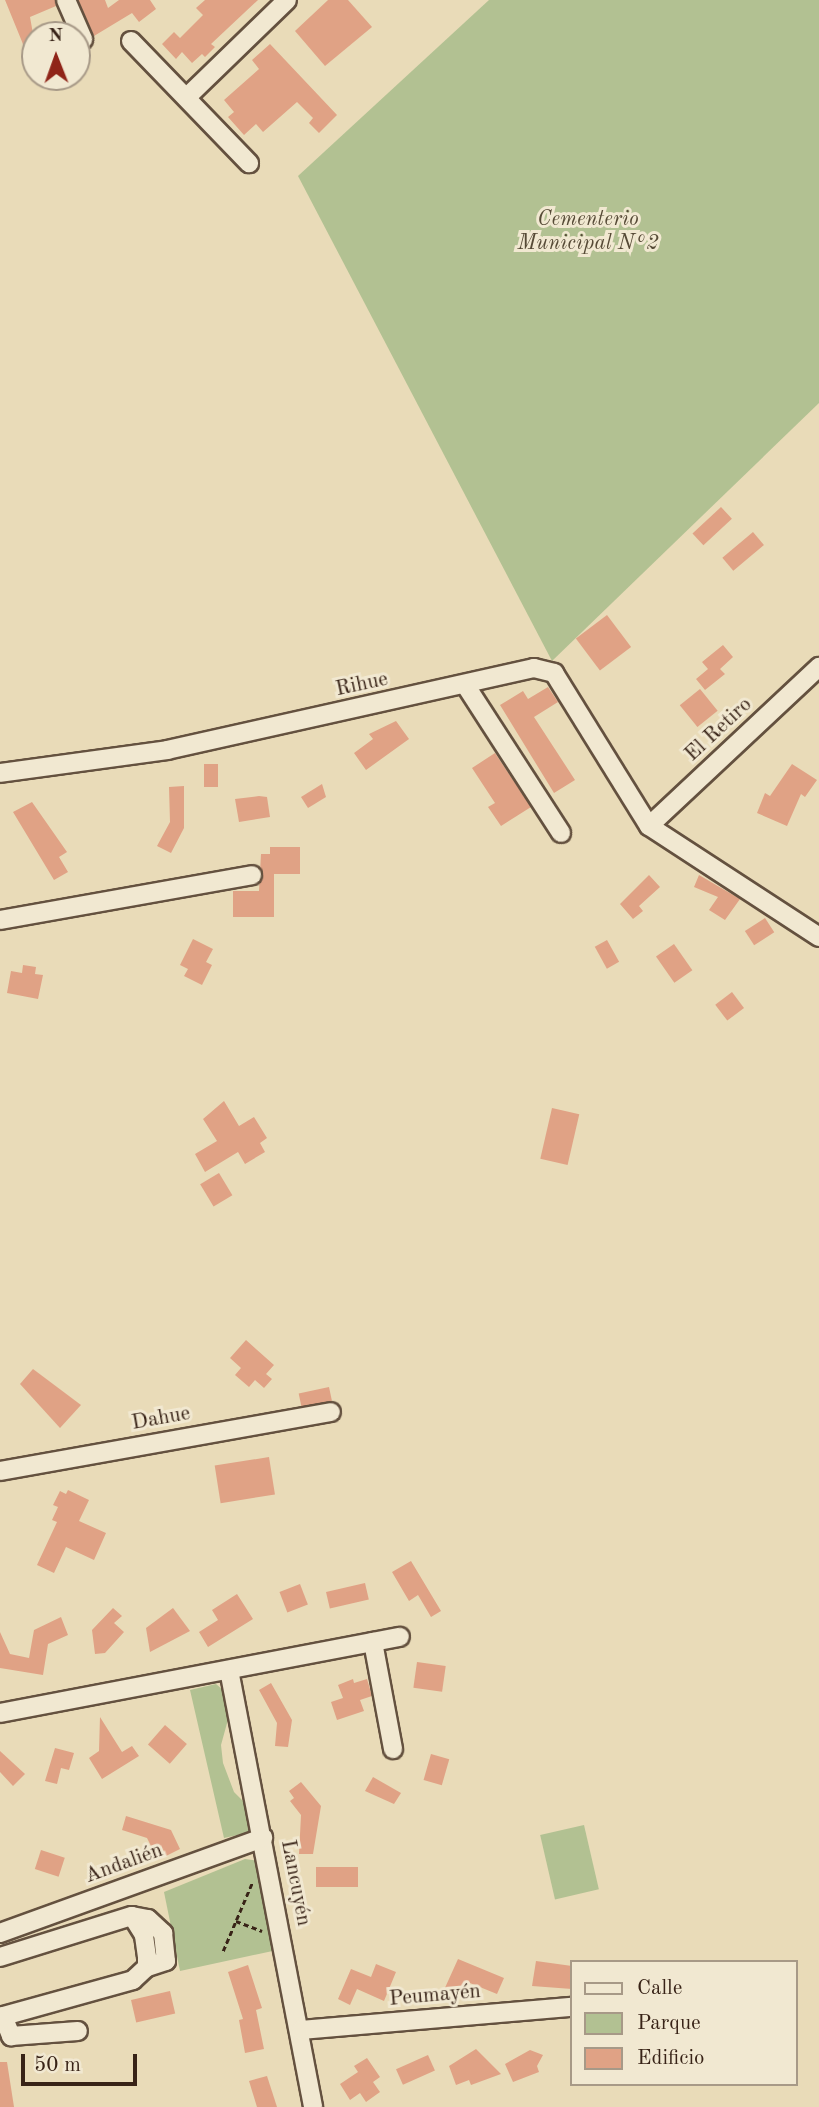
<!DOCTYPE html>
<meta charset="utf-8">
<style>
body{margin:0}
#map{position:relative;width:819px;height:2107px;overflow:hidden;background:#e9dbb8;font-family:"Old Standard TT",serif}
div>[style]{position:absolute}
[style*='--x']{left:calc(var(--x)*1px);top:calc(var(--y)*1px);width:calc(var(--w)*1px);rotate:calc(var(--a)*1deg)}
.green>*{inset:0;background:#b2c192;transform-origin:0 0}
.building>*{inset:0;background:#e0a285;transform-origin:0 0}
.path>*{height:2.5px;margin-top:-1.25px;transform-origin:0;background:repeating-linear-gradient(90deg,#382317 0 5px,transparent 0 8.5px)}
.roads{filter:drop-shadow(2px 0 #64513f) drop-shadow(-2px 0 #64513f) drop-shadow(0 2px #64513f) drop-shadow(0 -2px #64513f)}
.minor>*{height:18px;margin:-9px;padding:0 9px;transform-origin:9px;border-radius:9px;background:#f1e8d1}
span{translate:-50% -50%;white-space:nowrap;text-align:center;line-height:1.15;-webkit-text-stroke:6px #f1e8d1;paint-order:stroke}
.park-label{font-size:21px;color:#564a36;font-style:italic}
.street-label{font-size:21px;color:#382317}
.legend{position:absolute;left:570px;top:1960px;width:228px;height:126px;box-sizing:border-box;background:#f1e8d1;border:2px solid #a79987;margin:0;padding:9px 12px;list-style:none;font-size:21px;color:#382317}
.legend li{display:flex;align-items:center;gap:14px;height:35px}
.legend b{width:35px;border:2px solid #a79987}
.north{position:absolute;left:21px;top:21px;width:70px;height:70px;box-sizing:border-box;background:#f1e8d1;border:2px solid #a79987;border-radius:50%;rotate:359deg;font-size:19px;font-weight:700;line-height:28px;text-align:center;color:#382317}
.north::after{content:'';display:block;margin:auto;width:24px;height:32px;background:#8f2418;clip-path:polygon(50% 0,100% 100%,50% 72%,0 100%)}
.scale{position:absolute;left:21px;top:2054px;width:116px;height:32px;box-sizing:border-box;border:4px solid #382317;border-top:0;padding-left:9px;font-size:21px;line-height:24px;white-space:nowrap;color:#382317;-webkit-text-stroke:5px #f1e8d1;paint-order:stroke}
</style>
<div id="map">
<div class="green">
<div style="clip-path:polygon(489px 0,819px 0,819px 403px,552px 661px,298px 176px)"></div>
<div style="clip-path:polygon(216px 1684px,223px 1690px,229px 1716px,221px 1745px,223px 1763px,234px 1792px,245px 1803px,251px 1832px,224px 1838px,190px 1690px)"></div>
<div style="left:584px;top:1825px;width:66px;height:45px;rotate:77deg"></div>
<div style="clip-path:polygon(245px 1859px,259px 1861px,282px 1949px,180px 1971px,164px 1892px)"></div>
</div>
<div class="building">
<div style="clip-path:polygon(5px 0,55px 0,56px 6px,30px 17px,35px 45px,25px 49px)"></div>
<div style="clip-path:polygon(78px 0,105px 0,108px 8px,119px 0,150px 0,156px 9px,139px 22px,132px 13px,94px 36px)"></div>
<div style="clip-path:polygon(205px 0,258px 0,211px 44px,215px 47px,205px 57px,202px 54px,192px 63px,182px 52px,176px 59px,162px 44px,174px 32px,180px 38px,203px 15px,196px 8px)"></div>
<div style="clip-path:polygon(328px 0,348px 0,372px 27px,325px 66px,295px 31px)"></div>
<div style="clip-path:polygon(270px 44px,337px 115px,319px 133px,309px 123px,313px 118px,297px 102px,263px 132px,256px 124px,244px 135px,228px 117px,234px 112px,224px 100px,259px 69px,252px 60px)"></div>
<div style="left:721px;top:507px;width:16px;height:39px;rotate:47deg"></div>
<div style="left:753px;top:532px;width:17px;height:40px;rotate:50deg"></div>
<div style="left:607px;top:615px;width:40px;height:39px;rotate:53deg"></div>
<div style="clip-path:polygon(723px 645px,733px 657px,720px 669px,725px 674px,705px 690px,696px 679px,708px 669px,702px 662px)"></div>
<div style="clip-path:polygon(548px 687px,558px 702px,534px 717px,575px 780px,554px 793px,500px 705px,523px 691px,528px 699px)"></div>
<div style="left:700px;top:689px;width:28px;height:26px;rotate:51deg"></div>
<div style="clip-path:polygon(396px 721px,409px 739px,366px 770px,354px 753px,373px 739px,369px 734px)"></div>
<div style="clip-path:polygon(495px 753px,531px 807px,501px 826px,488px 807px,495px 803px,472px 768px)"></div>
<div style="left:204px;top:764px;width:14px;height:23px"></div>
<div style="clip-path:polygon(792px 764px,817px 780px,805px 797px,801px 794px,787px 826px,757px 813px,765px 793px,770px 796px)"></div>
<div style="clip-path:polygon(322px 784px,326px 797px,308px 808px,301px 797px)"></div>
<div style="clip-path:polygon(184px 786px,184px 828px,171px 853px,157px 846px,170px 822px,169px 787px)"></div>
<div style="clip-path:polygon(259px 796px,267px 797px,270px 817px,239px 822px,235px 799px)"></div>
<div style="clip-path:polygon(32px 802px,67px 852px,59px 857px,68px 872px,54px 880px,13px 812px)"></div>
<div style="clip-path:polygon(270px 847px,300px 847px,300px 874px,274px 874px,274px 917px,233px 917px,233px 891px,259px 891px,261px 854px,270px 854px)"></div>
<div style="clip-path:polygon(649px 875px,660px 887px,639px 906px,643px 911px,633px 919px,620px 904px)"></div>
<div style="clip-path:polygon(699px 875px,740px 899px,725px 920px,709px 910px,718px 897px,694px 887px)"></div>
<div style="left:765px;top:918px;width:17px;height:24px;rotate:57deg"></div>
<div style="clip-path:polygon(193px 939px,213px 949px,206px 962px,212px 965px,202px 985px,184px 976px,188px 969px,180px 965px)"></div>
<div style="left:607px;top:940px;width:25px;height:14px;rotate:61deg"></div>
<div style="left:674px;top:944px;width:32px;height:22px;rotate:55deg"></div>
<div style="clip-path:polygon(23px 965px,36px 967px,35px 974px,43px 975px,38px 999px,7px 993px,11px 971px,22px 973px)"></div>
<div style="left:732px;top:992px;width:20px;height:21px;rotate:53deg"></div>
<div style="clip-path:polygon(224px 1101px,239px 1126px,254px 1117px,267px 1138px,260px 1143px,265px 1152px,245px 1164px,238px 1152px,205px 1172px,195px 1154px,217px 1141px,203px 1119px)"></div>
<div style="left:552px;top:1108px;width:28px;height:52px;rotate:13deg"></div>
<div style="left:219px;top:1173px;width:26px;height:22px;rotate:59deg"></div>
<div style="clip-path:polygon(246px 1340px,274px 1365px,266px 1374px,272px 1379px,264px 1388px,255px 1380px,249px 1387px,235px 1375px,241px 1368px,230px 1358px)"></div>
<div style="clip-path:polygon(33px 1369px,81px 1405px,60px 1428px,20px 1384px)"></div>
<div style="left:329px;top:1387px;width:14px;height:31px;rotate:78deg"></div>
<div style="left:269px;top:1457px;width:38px;height:55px;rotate:81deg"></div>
<div style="clip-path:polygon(68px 1490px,89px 1500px,79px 1521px,106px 1533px,94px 1560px,66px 1547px,54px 1573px,37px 1565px,57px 1522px,52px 1520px,58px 1507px,53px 1505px,60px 1491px,66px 1494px)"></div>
<div style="clip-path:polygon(411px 1561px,441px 1611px,431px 1617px,418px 1595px,409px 1601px,392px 1572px)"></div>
<div style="left:365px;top:1583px;width:17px;height:40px;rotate:77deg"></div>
<div style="left:300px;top:1584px;width:22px;height:22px;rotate:69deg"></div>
<div style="clip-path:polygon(237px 1594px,253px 1619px,208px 1647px,199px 1632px,218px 1620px,212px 1610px)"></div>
<div style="clip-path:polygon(113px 1608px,122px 1616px,114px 1623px,124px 1632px,105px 1653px,95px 1654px,92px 1630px)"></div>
<div style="clip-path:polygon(173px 1608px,190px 1631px,150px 1652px,146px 1628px)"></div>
<div style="clip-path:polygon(61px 1617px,68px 1635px,48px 1644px,43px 1675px,0 1668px,0 1632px,10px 1654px,29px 1658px,34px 1630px)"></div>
<div style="left:417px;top:1662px;width:29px;height:26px;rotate:8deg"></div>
<div style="clip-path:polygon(353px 1679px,354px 1683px,367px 1679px,372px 1696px,360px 1700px,364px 1711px,337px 1720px,331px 1702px,343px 1698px,338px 1685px)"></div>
<div style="clip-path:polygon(271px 1683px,292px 1720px,288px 1747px,275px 1746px,277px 1723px,259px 1690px)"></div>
<div style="clip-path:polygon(100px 1717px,122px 1752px,132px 1746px,139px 1756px,102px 1779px,89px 1758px,99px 1751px)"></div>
<div style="left:165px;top:1725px;width:29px;height:26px;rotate:41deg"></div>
<div style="clip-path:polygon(55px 1748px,74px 1753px,69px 1770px,61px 1768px,57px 1784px,45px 1781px)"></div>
<div style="clip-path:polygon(0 1751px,25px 1774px,13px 1786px,0 1772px)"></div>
<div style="left:431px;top:1754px;width:19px;height:27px;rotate:16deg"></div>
<div style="clip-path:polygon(373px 1777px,401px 1793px,394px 1804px,365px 1791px)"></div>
<div style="clip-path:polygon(301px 1782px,321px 1806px,313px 1854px,299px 1854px,301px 1815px,290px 1801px,294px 1798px,289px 1791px)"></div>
<div style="clip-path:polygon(126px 1816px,171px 1830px,180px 1849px,158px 1860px,147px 1838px,122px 1830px)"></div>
<div style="left:41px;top:1850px;width:25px;height:20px;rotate:18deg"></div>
<div style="left:316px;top:1867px;width:42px;height:20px"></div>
<div style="clip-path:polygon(458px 1959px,504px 1978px,497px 1994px,465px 1981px,459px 1995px,444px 1990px)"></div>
<div style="clip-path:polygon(536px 1961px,572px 1966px,572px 1989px,532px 1986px)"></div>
<div style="clip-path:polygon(376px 1964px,396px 1972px,384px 2001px,357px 1989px,350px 2005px,338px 1999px,351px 1969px,371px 1977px)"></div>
<div style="clip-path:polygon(248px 1965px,262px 2008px,256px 2010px,264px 2049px,245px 2053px,239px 2020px,243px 2019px,228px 1972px)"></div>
<div style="left:170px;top:1991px;width:23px;height:40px;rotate:77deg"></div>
<div style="clip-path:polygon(476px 2049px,501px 2074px,471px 2085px,469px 2080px,456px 2085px,449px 2066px)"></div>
<div style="clip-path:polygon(530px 2050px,543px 2055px,537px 2066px,539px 2072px,513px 2082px,505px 2064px)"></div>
<div style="left:428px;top:2055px;width:17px;height:35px;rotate:66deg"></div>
<div style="clip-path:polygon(367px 2058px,380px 2077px,373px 2082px,380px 2092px,366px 2102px,360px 2093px,350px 2100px,340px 2084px,358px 2072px,354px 2066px)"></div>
<div style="clip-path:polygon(0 2062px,7px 2062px,14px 2107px,0 2107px)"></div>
<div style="clip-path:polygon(267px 2076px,277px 2107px,257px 2107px,249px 2081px)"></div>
</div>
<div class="path">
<div style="--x:236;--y:1921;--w:28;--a:21"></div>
<div style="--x:223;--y:1951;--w:74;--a:-66.9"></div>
</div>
<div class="roads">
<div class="minor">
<div style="--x:66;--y:0;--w:43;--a:66.4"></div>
<div style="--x:131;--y:41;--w:170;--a:46"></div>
<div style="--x:187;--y:97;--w:139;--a:-44.1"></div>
<div style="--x:466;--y:686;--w:175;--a:57.1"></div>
<div style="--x:0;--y:773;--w:169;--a:-7.8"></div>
<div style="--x:167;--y:750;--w:376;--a:-12.6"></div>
<div style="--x:534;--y:668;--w:21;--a:14"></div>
<div style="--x:554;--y:673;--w:180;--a:58.2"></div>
<div style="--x:649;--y:826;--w:203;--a:33.1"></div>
<div style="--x:649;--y:826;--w:233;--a:-43.1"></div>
<div style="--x:0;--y:920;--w:256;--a:-10.1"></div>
<div style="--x:0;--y:1471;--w:336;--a:-10.1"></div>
<div style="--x:373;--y:1642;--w:109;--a:79.4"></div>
<div style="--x:229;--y:1670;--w:445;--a:79.1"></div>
<div style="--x:0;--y:1713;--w:407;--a:-10.8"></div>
<div style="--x:0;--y:1933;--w:280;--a:-19.9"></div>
<div style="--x:0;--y:1957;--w:138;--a:-17.3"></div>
<div style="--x:132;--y:1916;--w:16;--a:11"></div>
<div style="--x:148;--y:1919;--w:21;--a:43"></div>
<div style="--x:163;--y:1933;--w:28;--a:84"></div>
<div style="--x:166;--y:1961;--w:20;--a:162"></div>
<div style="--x:3;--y:2016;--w:22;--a:68"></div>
<div style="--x:11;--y:2036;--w:67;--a:-4.3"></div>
<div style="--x:0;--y:2017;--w:138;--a:-15.5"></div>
<div style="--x:133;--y:1980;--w:19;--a:-43"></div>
<div style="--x:147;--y:1967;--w:10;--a:-90"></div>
<div style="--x:147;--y:1957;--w:22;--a:-98"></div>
<div style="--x:144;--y:1935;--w:22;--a:-122"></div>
<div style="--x:301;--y:2030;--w:272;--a:-4.9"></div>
</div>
</div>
<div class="park-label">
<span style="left:588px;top:232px">Cementerio<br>Municipal N°2</span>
</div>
<div class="street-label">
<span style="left:362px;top:685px;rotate:-12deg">Rihue</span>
<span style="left:719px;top:730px;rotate:-43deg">El Retiro</span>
<span style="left:161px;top:1419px;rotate:-10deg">Dahue</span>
<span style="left:124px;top:1864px;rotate:-20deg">Andalién</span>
<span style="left:295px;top:1883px;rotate:79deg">Lancuyén</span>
<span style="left:435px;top:1996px;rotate:-5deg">Peumayén</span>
</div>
<ul class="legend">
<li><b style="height:9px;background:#f1e8d1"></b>Calle</li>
<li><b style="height:19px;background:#b2c192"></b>Parque</li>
<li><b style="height:19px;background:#e0a285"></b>Edificio</li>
</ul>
<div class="north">N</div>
<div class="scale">50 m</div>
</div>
